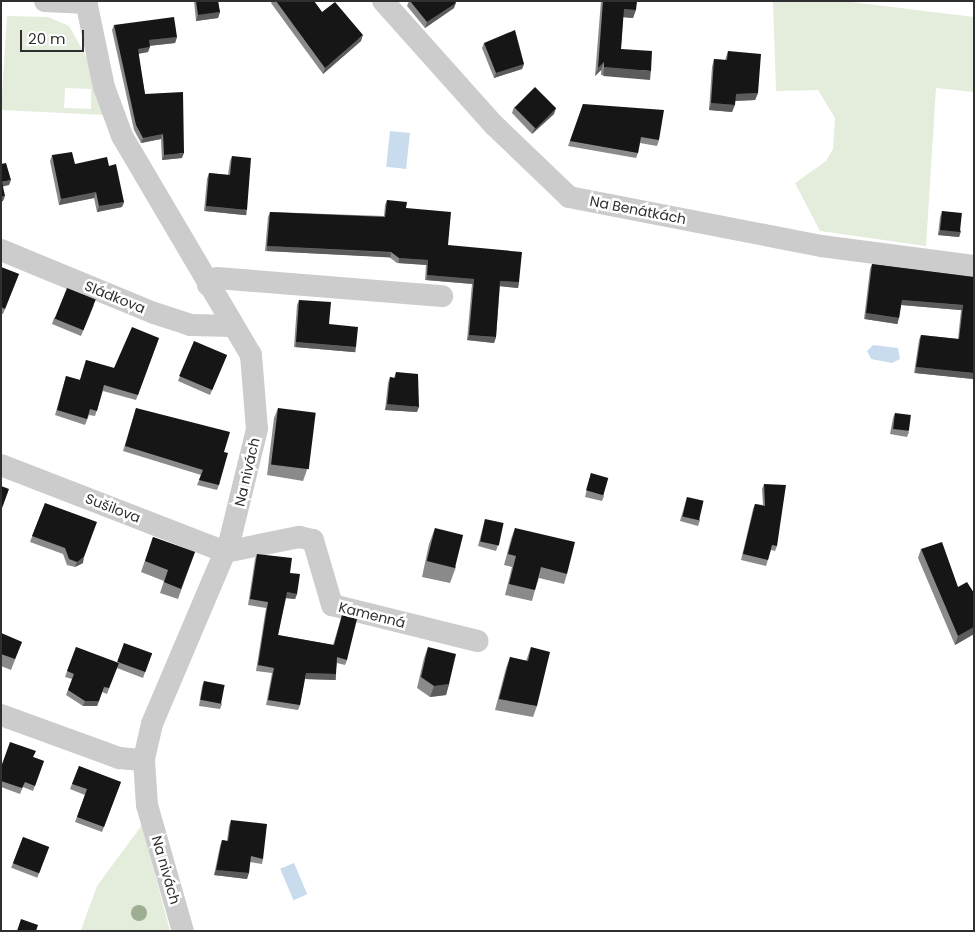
<!DOCTYPE html>
<meta charset="utf-8">
<style>
body{margin:0}
#map{position:relative;width:975px;height:932px;overflow:hidden;background:#fff;font-family:Poppins,sans-serif}
div>[style]{position:absolute}
[style*='--x']{left:calc(var(--x)*1px);top:calc(var(--y)*1px);width:calc(var(--w)*1px);rotate:calc(var(--a)*1deg)}
.green>*{inset:0;background:#e4ecdc}
.water>*{inset:0;background:#c8dced;transform-origin:0 0}
.street>*{height:22px;margin:-11px;padding:0 11px;transform-origin:11px;border-radius:11px;background:#ccc}
.trees>*{width:16px;height:16px;margin:-8px;border-radius:50%;background:#9eae93}
.wall>*{inset:0;background:#8a8a8a;transform-origin:0 0}
.shaded-wall>*{inset:0;background:#5c5c5c;transform-origin:0 0}
.building>*{inset:0;background:#161616;transform-origin:0 0}
span{translate:-50% -50%;white-space:nowrap;text-align:center;line-height:1.15;-webkit-text-stroke:5px #fff;paint-order:stroke}
.street-label{font-size:14px;color:#2f2f2f}
.frame{position:absolute;inset:0;border:2px solid #2f2f2f;pointer-events:none}
.scale{position:absolute;left:20px;top:30px;width:64px;height:22px;box-sizing:border-box;border:2px solid #2f2f2f;border-top:0;padding-left:6px;font-size:15px;line-height:18px;white-space:nowrap;color:#2f2f2f;-webkit-text-stroke:4px #fff;paint-order:stroke}
</style>
<div id="map">
<div class="green">
<div style="clip-path:polygon(773px 1px,843px 1px,974px 17px,974px 92px,936px 88px,926px 246px,820px 231px,795px 183px,826px 161px,833px 149px,835px 118px,818px 90px,776px 91px)"></div>
<div style="clip-path:polygon(evenodd,7px 16px,48px 17px,69px 26px,91px 65px,106px 115px,1px 110px,7px 16px,65px 88px,91px 89px,91px 109px,64px 108px,65px 88px)"></div>
<div style="clip-path:polygon(142px 825px,170px 931px,81px 930px,97px 886px)"></div>
</div>
<div class="water">
<div style="left:390px;top:131px;width:20px;height:36px;rotate:6deg"></div>
<div style="clip-path:polygon(873px 345px,898px 348px,900px 359px,892px 363px,871px 359px,867px 351px)"></div>
<div style="left:294px;top:863px;width:34px;height:15px;rotate:67deg"></div>
</div>
<div class="street">
<div style="--x:45;--y:1;--w:42;--a:2.7"></div>
<div style="--x:86;--y:1;--w:88;--a:78.2"></div>
<div style="--x:104;--y:87;--w:52;--a:69.8"></div>
<div style="--x:122;--y:136;--w:254;--a:59.5"></div>
<div style="--x:251;--y:355;--w:74;--a:85.4"></div>
<div style="--x:257;--y:429;--w:114;--a:103.7"></div>
<div style="--x:230;--y:540;--w:200;--a:113"></div>
<div style="--x:152;--y:724;--w:37;--a:103"></div>
<div style="--x:144;--y:760;--w:45;--a:86.2"></div>
<div style="--x:147;--y:805;--w:131;--a:74.1"></div>
<div style="--x:383;--y:1;--w:166;--a:48.2"></div>
<div style="--x:494;--y:125;--w:104;--a:43.8"></div>
<div style="--x:569;--y:197;--w:257;--a:11"></div>
<div style="--x:821;--y:246;--w:154;--a:7.4"></div>
<div style="--x:1;--y:250;--w:165;--a:22.4"></div>
<div style="--x:154;--y:313;--w:38;--a:18"></div>
<div style="--x:190;--y:325;--w:43;--a:1.3"></div>
<div style="--x:208;--y:285;--w:11;--a:-38"></div>
<div style="--x:217;--y:278;--w:226;--a:4.6"></div>
<div style="--x:1;--y:465;--w:240;--a:21.2"></div>
<div style="--x:225;--y:552;--w:76;--a:-11.5"></div>
<div style="--x:299;--y:537;--w:14;--a:12"></div>
<div style="--x:313;--y:540;--w:68;--a:73.7"></div>
<div style="--x:332;--y:605;--w:150;--a:13.9"></div>
<div style="--x:1;--y:715;--w:126;--a:20"></div>
<div style="--x:119;--y:758;--w:25;--a:5"></div>
</div>
<div class="trees">
<div style="left:139px;top:913px"></div>
</div>
<div class="wall">
<div style="clip-path:polygon(194px 1px,218px 1px,220px 12px,218px 18px,196px 21px)"></div>
<div style="clip-path:polygon(272px 1px,314px 1px,322px 12px,361px 41px,323px 74px,271px 3px)"></div>
<div style="clip-path:polygon(409px 1px,455px 1px,454px 8px,425px 28px,407px 6px)"></div>
<div style="clip-path:polygon(601px 1px,637px 1px,633px 18px,623px 17px,621px 49px,648px 79px,601px 75px,601px 70px,595px 76px)"></div>
<div style="clip-path:polygon(114px 25px,177px 37px,175px 43px,149px 46px,148px 52px,138px 54px,145px 94px,182px 158px,162px 160px,161px 139px,141px 143px,134px 130px,112px 30px)"></div>
<div style="clip-path:polygon(484px 43px,524px 64px,522px 69px,494px 78px,482px 48px)"></div>
<div style="clip-path:polygon(728px 51px,758px 93px,755px 100px,735px 101px,732px 112px,709px 110px,712px 67px,714px 59px,725px 60px)"></div>
<div style="clip-path:polygon(583px 104px,659px 140px,657px 146px,640px 143px,638px 153px,636px 158px,568px 146px)"></div>
<div style="clip-path:polygon(514px 107px,554px 114px,532px 134px,512px 113px)"></div>
<div style="clip-path:polygon(52px 155px,75px 164px,109px 166px,124px 202px,122px 207px,97px 212px,94px 198px,59px 205px,50px 161px)"></div>
<div style="clip-path:polygon(232px 156px,245px 215px,204px 211px,207px 179px,209px 173px,228px 175px,230px 161px)"></div>
<div style="clip-path:polygon(387px 200px,406px 208px,448px 245px,519px 282px,518px 288px,500px 286px,496px 337px,494px 343px,467px 340px,472px 284px,425px 280px,426px 265px,397px 263px,389px 257px,265px 251px,268px 217px,270px 212px,384px 216px,385px 205px)"></div>
<div style="clip-path:polygon(942px 211px,961px 231px,959px 237px,938px 235px,940px 217px)"></div>
<div style="clip-path:polygon(872px 264px,974px 277px,974px 379px,914px 373px,919px 340px,921px 335px,958px 339px,961px 310px,901px 305px,899px 318px,897px 324px,864px 319px,870px 269px)"></div>
<div style="clip-path:polygon(1px 267px,19px 274px,3px 314px,1px 314px)"></div>
<div style="clip-path:polygon(299px 300px,356px 347px,354px 352px,294px 347px,297px 305px)"></div>
<div style="clip-path:polygon(94px 305px,81px 336px,52px 324px,54px 318px)"></div>
<div style="clip-path:polygon(159px 338px,136px 400px,103px 391px,95px 416px,89px 415px,85px 425px,55px 415px,66px 376px,80px 380px,86px 360px,114px 368px)"></div>
<div style="clip-path:polygon(227px 355px,210px 395px,178px 381px,180px 376px)"></div>
<div style="clip-path:polygon(396px 372px,417px 412px,385px 410px,388px 383px,390px 377px,394px 378px)"></div>
<div style="clip-path:polygon(136px 408px,224px 452px,219px 485px,217px 490px,197px 485px,201px 475px,123px 451px)"></div>
<div style="clip-path:polygon(278px 408px,307px 470px,303px 481px,267px 475px,274px 418px)"></div>
<div style="clip-path:polygon(895px 413px,909px 432px,907px 437px,890px 434px,893px 418px)"></div>
<div style="clip-path:polygon(591px 473px,604px 496px,602px 501px,585px 497px)"></div>
<div style="clip-path:polygon(764px 484px,777px 546px,775px 551px,771px 550px,766px 566px,741px 560px,753px 509px,755px 504px,763px 505px,762px 489px)"></div>
<div style="clip-path:polygon(687px 497px,700px 520px,698px 526px,680px 521px)"></div>
<div style="clip-path:polygon(45px 503px,83px 563px,75px 567px,67px 565px,63px 554px,30px 542px)"></div>
<div style="clip-path:polygon(485px 519px,498px 545px,496px 551px,478px 546px)"></div>
<div style="clip-path:polygon(435px 528px,456px 567px,450px 583px,422px 577px,429px 544px)"></div>
<div style="clip-path:polygon(515px 528px,567px 574px,564px 584px,539px 578px,535px 590px,532px 601px,505px 595px,512px 567px,504px 565px,511px 539px)"></div>
<div style="clip-path:polygon(153px 537px,195px 552px,178px 599px,160px 593px,164px 581px,141px 572px)"></div>
<div style="clip-path:polygon(921px 549px,958px 587px,974px 634px,955px 645px,918px 558px)"></div>
<div style="clip-path:polygon(257px 554px,290px 573px,297px 594px,295px 599px,286px 598px,278px 635px,333px 645px,342px 615px,347px 660px,345px 665px,337px 663px,334px 680px,305px 679px,300px 705px,298px 710px,266px 705px,272px 673px,256px 671px,266px 608px,248px 605px,255px 559px)"></div>
<div style="clip-path:polygon(1px 633px,22px 642px,11px 670px,1px 666px)"></div>
<div style="clip-path:polygon(76px 647px,117px 663px,152px 653px,143px 678px,117px 668px,107px 694px,102px 692px,97px 706px,83px 706px,66px 695px,72px 679px,65px 677px)"></div>
<div style="clip-path:polygon(428px 647px,449px 684px,446px 695px,430px 697px,417px 688px,424px 658px)"></div>
<div style="clip-path:polygon(531px 647px,537px 706px,533px 717px,495px 710px,506px 668px,510px 657px,526px 661px)"></div>
<div style="clip-path:polygon(204px 681px,222px 704px,220px 709px,199px 706px,202px 686px)"></div>
<div style="clip-path:polygon(33px 757px,44px 761px,33px 791px,23px 787px,20px 794px,1px 787px,1px 767px)"></div>
<div style="clip-path:polygon(79px 766px,121px 782px,102px 832px,75px 822px,85px 795px,70px 789px)"></div>
<div style="clip-path:polygon(231px 820px,263px 859px,262px 864px,250px 862px,247px 879px,214px 875px,220px 846px,222px 840px,227px 841px,229px 826px)"></div>
<div style="left:23px;top:837px;width:28px;height:33px;rotate:21deg"></div>
</div>
<div class="shaded-wall">
<div style="clip-path:polygon(456px 3px,454px 8px,425px 28px,427px 22px)"></div>
<div style="clip-path:polygon(624px 9px,636px 10px,633px 18px,621px 17px)"></div>
<div style="clip-path:polygon(220px 12px,218px 18px,196px 21px,198px 15px)"></div>
<div style="clip-path:polygon(363px 35px,361px 41px,323px 74px,325px 68px)"></div>
<div style="clip-path:polygon(177px 37px,175px 43px,147px 46px,149px 40px)"></div>
<div style="clip-path:polygon(150px 47px,148px 52px,136px 54px,138px 49px)"></div>
<div style="clip-path:polygon(604px 62px,601px 70px,595px 76px,598px 68px)"></div>
<div style="clip-path:polygon(524px 64px,522px 69px,494px 78px,496px 73px)"></div>
<div style="left:604px;top:67px;width:47px;height:9px;rotate:5deg"></div>
<div style="clip-path:polygon(758px 93px,755px 100px,733px 101px,736px 94px)"></div>
<div style="clip-path:polygon(711px 103px,735px 105px,732px 112px,709px 110px)"></div>
<div style="clip-path:polygon(556px 108px,554px 114px,532px 134px,534px 129px)"></div>
<div style="clip-path:polygon(163px 134px,161px 139px,141px 143px,143px 138px)"></div>
<div style="clip-path:polygon(184px 153px,182px 158px,162px 160px,164px 155px)"></div>
<div style="clip-path:polygon(11px 180px,9px 185px,1px 187px,2px 182px)"></div>
<div style="clip-path:polygon(96px 192px,94px 198px,59px 205px,61px 199px)"></div>
<div style="clip-path:polygon(5px 196px,3px 201px,1px 202px,1px 197px)"></div>
<div style="clip-path:polygon(124px 202px,122px 207px,97px 212px,99px 206px)"></div>
<div style="left:206px;top:206px;width:41px;height:5px;rotate:6deg"></div>
<div style="clip-path:polygon(940px 230px,961px 231px,959px 237px,938px 235px)"></div>
<div style="left:267px;top:246px;width:124px;height:5px;rotate:3deg"></div>
<div style="left:399px;top:258px;width:29px;height:5px;rotate:4deg"></div>
<div style="left:427px;top:275px;width:47px;height:5px;rotate:5deg"></div>
<div style="clip-path:polygon(500px 281px,519px 282px,518px 288px,498px 286px)"></div>
<div style="left:902px;top:300px;width:61px;height:5px;rotate:5deg"></div>
<div style="left:866px;top:313px;width:33px;height:6px;rotate:9deg"></div>
<div style="clip-path:polygon(469px 335px,496px 337px,494px 343px,467px 340px)"></div>
<div style="left:296px;top:342px;width:60px;height:5px;rotate:5deg"></div>
<div style="left:916px;top:367px;width:58px;height:6px;rotate:6deg"></div>
<div style="clip-path:polygon(387px 404px,419px 407px,417px 412px,385px 410px)"></div>
<div style="clip-path:polygon(84px 557px,83px 563px,75px 567px,77px 562px)"></div>
<div style="clip-path:polygon(287px 592px,297px 594px,295px 599px,285px 598px)"></div>
<div style="clip-path:polygon(974px 627px,974px 634px,955px 645px,958px 636px)"></div>
<div style="left:306px;top:673px;width:30px;height:6px;rotate:2deg"></div>
<div style="clip-path:polygon(449px 684px,446px 695px,430px 697px,434px 686px)"></div>
<div style="clip-path:polygon(85px 701px,99px 701px,97px 706px,83px 706px)"></div>
<div style="clip-path:polygon(216px 870px,249px 873px,247px 879px,214px 875px)"></div>
</div>
<div class="building">
<div style="clip-path:polygon(196px 1px,218px 1px,220px 12px,198px 15px)"></div>
<div style="clip-path:polygon(276px 1px,314px 1px,322px 12px,335px 2px,363px 35px,325px 68px)"></div>
<div style="clip-path:polygon(410px 1px,455px 1px,456px 3px,427px 22px)"></div>
<div style="clip-path:polygon(603px 1px,637px 1px,636px 10px,624px 9px,621px 49px,652px 51px,651px 71px,604px 67px,604px 62px,598px 68px)"></div>
<div style="clip-path:polygon(174px 17px,177px 37px,149px 40px,150px 47px,138px 49px,145px 94px,183px 92px,184px 153px,164px 155px,163px 134px,143px 138px,136px 125px,114px 25px)"></div>
<div style="clip-path:polygon(515px 30px,524px 64px,496px 73px,484px 43px)"></div>
<div style="clip-path:polygon(728px 51px,761px 54px,758px 93px,736px 94px,735px 105px,711px 103px,714px 59px,727px 60px)"></div>
<div style="left:535px;top:87px;width:30px;height:29px;rotate:45deg"></div>
<div style="clip-path:polygon(583px 104px,664px 110px,659px 140px,641px 137px,638px 153px,570px 141px)"></div>
<div style="clip-path:polygon(72px 152px,75px 164px,107px 157px,109px 166px,116px 164px,124px 202px,99px 206px,96px 192px,61px 199px,52px 155px)"></div>
<div style="clip-path:polygon(232px 156px,251px 158px,247px 210px,206px 206px,209px 173px,230px 175px)"></div>
<div style="clip-path:polygon(6px 163px,11px 180px,2px 182px,5px 196px,1px 197px,1px 164px)"></div>
<div style="clip-path:polygon(387px 200px,407px 202px,406px 208px,451px 212px,448px 245px,522px 252px,519px 282px,500px 281px,496px 337px,469px 335px,474px 279px,427px 275px,428px 260px,399px 258px,391px 252px,267px 246px,270px 212px,385px 217px)"></div>
<div style="left:942px;top:211px;width:20px;height:19px;rotate:6deg"></div>
<div style="clip-path:polygon(872px 264px,974px 277px,974px 373px,916px 367px,921px 335px,959px 339px,963px 305px,902px 300px,899px 318px,866px 313px)"></div>
<div style="clip-path:polygon(1px 267px,19px 274px,5px 309px,1px 307px)"></div>
<div style="left:67px;top:288px;width:31px;height:33px;rotate:22deg"></div>
<div style="clip-path:polygon(299px 300px,331px 302px,329px 324px,358px 327px,356px 347px,296px 342px)"></div>
<div style="clip-path:polygon(132px 327px,159px 338px,138px 395px,104px 385px,97px 411px,90px 409px,87px 419px,57px 410px,66px 376px,80px 380px,86px 360px,114px 368px)"></div>
<div style="left:194px;top:341px;width:36px;height:38px;rotate:23deg"></div>
<div style="clip-path:polygon(396px 372px,418px 374px,419px 407px,387px 404px,390px 377px,395px 378px)"></div>
<div style="clip-path:polygon(136px 408px,230px 432px,224px 452px,228px 453px,219px 485px,199px 480px,203px 470px,125px 446px)"></div>
<div style="left:278px;top:408px;width:38px;height:57px;rotate:7deg"></div>
<div style="left:895px;top:413px;width:16px;height:16px;rotate:7deg"></div>
<div style="left:591px;top:473px;width:18px;height:18px;rotate:16deg"></div>
<div style="clip-path:polygon(764px 484px,786px 485px,777px 546px,772px 545px,768px 560px,743px 554px,755px 504px,765px 506px)"></div>
<div style="clip-path:polygon(1px 486px,9px 489px,1px 511px)"></div>
<div style="left:687px;top:497px;width:17px;height:20px;rotate:13deg"></div>
<div style="clip-path:polygon(45px 503px,97px 522px,84px 557px,77px 562px,69px 559px,65px 548px,32px 536px)"></div>
<div style="left:485px;top:519px;width:19px;height:23px;rotate:12deg"></div>
<div style="left:435px;top:528px;width:29px;height:34px;rotate:14deg"></div>
<div style="clip-path:polygon(515px 528px,575px 542px,567px 574px,541px 567px,535px 590px,509px 584px,516px 556px,508px 554px)"></div>
<div style="clip-path:polygon(153px 537px,195px 552px,181px 589px,164px 582px,168px 570px,145px 561px)"></div>
<div style="clip-path:polygon(942px 542px,958px 587px,967px 582px,974px 593px,974px 627px,958px 636px,921px 549px)"></div>
<div style="clip-path:polygon(257px 554px,292px 558px,290px 573px,300px 574px,297px 594px,287px 592px,278px 635px,334px 645px,342px 615px,357px 619px,347px 660px,337px 657px,336px 674px,306px 673px,300px 705px,268px 700px,274px 668px,258px 665px,268px 602px,250px 599px)"></div>
<div style="clip-path:polygon(1px 633px,22px 642px,15px 659px,1px 654px)"></div>
<div style="left:124px;top:643px;width:30px;height:20px;rotate:20deg"></div>
<div style="clip-path:polygon(76px 647px,119px 663px,109px 688px,104px 687px,99px 701px,85px 701px,68px 690px,74px 674px,67px 671px)"></div>
<div style="clip-path:polygon(428px 647px,456px 654px,449px 684px,434px 686px,421px 677px)"></div>
<div style="clip-path:polygon(531px 647px,550px 652px,537px 706px,499px 699px,510px 657px,528px 661px)"></div>
<div style="left:204px;top:681px;width:21px;height:19px;rotate:11deg"></div>
<div style="clip-path:polygon(10px 742px,36px 751px,33px 757px,44px 761px,35px 786px,25px 782px,22px 788px,1px 781px,1px 767px)"></div>
<div style="clip-path:polygon(79px 766px,121px 782px,104px 827px,77px 817px,87px 789px,72px 784px)"></div>
<div style="clip-path:polygon(231px 820px,267px 824px,263px 859px,251px 856px,249px 873px,216px 870px,222px 840px,228px 841px)"></div>
<div style="left:23px;top:837px;width:28px;height:28px;rotate:21deg"></div>
<div style="clip-path:polygon(21px 919px,38px 925px,36px 931px,17px 931px)"></div>
</div>
<div class="street-label">
<span style="left:638px;top:210px;rotate:11deg">Na Benátkách</span>
<span style="left:115px;top:297px;rotate:22deg">Sládkova</span>
<span style="left:247px;top:472px;rotate:-77deg">Na nivách</span>
<span style="left:113px;top:508px;rotate:21deg">Sušilova</span>
<span style="left:372px;top:615px;rotate:14deg">Kamenná</span>
<span style="left:166px;top:870px;rotate:74deg">Na nivách</span>
</div>
<div class="frame"></div>
<div class="scale">20 m</div>
</div>
